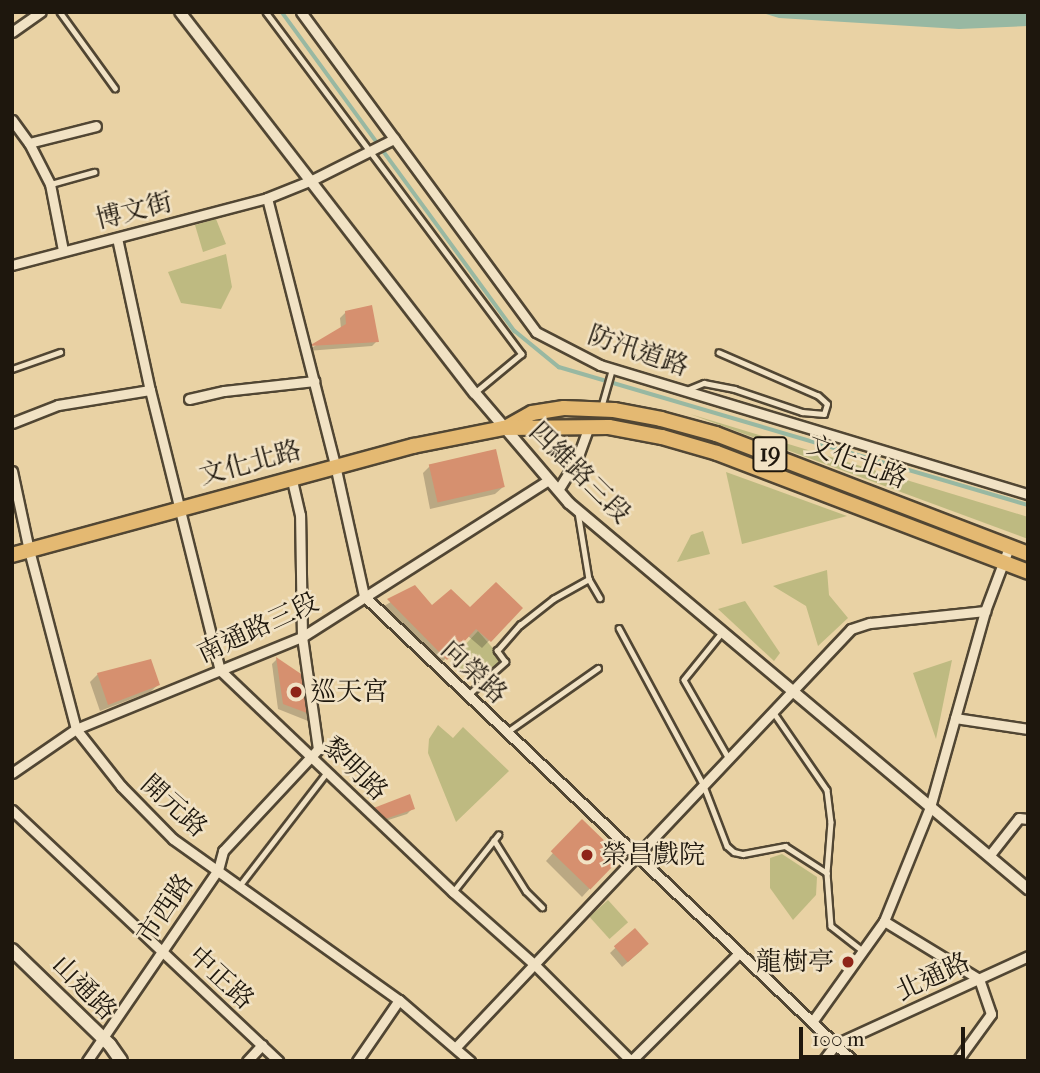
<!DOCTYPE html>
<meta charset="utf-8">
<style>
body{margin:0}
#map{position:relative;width:1040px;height:1073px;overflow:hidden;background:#e9d2a4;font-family:"IM FELL French Canon","Noto Serif TC",serif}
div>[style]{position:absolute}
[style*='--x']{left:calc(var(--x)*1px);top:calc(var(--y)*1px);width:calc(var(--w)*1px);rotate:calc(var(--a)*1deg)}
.green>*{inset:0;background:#beba81;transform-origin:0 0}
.water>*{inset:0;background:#98b8a2}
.shadow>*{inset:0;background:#0003}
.stream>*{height:3.5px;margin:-1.75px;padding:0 1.75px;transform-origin:1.75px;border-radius:1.75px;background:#98b8a2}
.building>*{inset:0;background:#d6906f;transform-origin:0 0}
.roads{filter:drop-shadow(2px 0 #514633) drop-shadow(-2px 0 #514633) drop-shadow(0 2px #514633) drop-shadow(0 -2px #514633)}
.service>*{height:4.5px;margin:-2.25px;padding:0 2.25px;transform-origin:2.25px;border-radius:2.25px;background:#f1e2c4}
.minor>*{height:9px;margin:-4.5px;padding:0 4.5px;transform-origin:4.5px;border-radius:4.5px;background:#f1e2c4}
.tertiary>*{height:10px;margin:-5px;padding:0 5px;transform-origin:5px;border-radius:5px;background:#f1e2c4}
.secondary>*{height:12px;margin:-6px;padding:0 6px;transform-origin:6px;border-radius:6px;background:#f1e2c4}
.primary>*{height:14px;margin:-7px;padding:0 7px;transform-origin:7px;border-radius:7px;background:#e4b972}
.dots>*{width:19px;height:19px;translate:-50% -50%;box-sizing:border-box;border:4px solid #f1e2c4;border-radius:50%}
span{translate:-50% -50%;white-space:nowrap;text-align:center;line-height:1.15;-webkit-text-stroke:5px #f1e2c4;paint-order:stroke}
.shield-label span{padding:2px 5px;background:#f1e2c4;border:2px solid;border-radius:5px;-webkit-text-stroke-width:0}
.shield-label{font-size:24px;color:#1e170d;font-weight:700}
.street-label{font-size:26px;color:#1e170d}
.poi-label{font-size:26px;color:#1e170d}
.left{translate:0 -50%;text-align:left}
.right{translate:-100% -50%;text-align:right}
.frame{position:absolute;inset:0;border:14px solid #1e170d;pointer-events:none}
.scale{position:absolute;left:799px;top:1027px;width:166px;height:32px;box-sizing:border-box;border:4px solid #1e170d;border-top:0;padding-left:9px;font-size:21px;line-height:24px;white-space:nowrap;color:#1e170d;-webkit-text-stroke:5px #f1e2c4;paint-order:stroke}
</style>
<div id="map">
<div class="green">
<div style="clip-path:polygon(216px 219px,226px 244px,203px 252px,195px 225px)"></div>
<div style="clip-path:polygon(226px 254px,232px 287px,221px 309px,181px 303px,168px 272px)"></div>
<div style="clip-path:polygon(690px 414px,1028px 517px,1028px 539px)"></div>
<div style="clip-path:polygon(726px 472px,847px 516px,742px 544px)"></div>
<div style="clip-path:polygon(703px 531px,710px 554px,677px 562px,691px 535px)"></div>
<div style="clip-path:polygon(827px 570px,829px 595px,848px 618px,818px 646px,806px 606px,773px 586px)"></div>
<div style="clip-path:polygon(745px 601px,780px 653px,774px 661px,718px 609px)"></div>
<div style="clip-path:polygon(478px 631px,503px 660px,474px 684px,450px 661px)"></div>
<div style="clip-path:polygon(952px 660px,936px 739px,913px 673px)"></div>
<div style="clip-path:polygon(438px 725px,453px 738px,463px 727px,509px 771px,456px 822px,428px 753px,429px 739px)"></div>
<div style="clip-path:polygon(782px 854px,817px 877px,816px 895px,793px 920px,770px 888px,770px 858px)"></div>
<div style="left:608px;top:900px;width:30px;height:25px;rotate:48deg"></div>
</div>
<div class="water">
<div style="clip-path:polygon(760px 12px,1028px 12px,1028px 26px,959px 29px,779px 18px)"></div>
</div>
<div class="shadow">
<div style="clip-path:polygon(346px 312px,377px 341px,372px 346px,307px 351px,341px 329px,340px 318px)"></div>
<div style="clip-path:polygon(430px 466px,503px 487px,495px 494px,430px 509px,423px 473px)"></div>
<div style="clip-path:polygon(415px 587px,432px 608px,520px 608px,482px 648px,468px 636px,438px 666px,381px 608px)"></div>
<div style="clip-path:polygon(277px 659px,313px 716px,308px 721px,278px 709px,272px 664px)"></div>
<div style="clip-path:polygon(98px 674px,158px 685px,150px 692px,100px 711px,90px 682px)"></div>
<div style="clip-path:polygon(413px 808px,407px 814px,376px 824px,367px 815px)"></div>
<div style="clip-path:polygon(574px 829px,619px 857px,582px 897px,546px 861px)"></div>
<div style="clip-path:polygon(634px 930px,642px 950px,622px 967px,610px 953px)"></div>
</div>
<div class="stream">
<div style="--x:282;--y:12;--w:395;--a:53.9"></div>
<div style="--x:515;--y:331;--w:57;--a:39.3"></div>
<div style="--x:559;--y:367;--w:489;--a:16.4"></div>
</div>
<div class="building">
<div style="clip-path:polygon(372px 305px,379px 342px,309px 346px,346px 324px,345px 311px)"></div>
<div style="left:496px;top:449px;width:39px;height:69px;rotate:77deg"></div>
<div style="clip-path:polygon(496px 582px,523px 608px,491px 642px,476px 629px,447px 660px,387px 599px,415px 585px,432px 605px,451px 589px,470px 607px)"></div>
<div style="clip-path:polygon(276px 657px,310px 680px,315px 716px,283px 704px)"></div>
<div style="clip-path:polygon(151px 659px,160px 685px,108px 705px,97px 673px)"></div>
<div style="clip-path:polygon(410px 794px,415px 809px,382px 820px,371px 809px)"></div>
<div style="left:582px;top:819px;width:55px;height:45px;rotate:44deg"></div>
<div style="left:635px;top:928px;width:21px;height:28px;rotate:49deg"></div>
</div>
<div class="roads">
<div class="service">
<div style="--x:60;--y:12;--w:94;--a:54.1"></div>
<div style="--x:266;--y:12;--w:427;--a:53.2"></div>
<div style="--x:522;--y:354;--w:61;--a:140.3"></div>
<div style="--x:51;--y:184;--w:45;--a:-15.6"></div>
<div style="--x:12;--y:369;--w:51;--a:-19.5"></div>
<div style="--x:689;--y:389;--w:16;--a:-22"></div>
<div style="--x:704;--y:383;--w:31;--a:11"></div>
<div style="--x:734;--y:389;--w:72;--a:18.7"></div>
<div style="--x:802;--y:412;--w:22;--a:5"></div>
<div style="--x:824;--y:414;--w:10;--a:-73"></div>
<div style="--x:827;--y:404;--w:12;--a:-138"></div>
<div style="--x:818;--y:396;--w:108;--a:-156.5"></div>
<div style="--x:601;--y:408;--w:41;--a:-74.2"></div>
<div style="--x:578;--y:512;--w:68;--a:80.7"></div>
<div style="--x:589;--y:579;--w:22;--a:60"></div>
<div style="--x:619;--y:628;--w:179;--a:61.7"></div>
<div style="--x:704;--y:786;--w:64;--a:69"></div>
<div style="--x:727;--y:846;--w:9;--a:41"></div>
<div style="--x:734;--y:852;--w:9;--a:13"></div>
<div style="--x:743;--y:854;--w:43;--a:-10.8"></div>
<div style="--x:785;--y:846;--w:50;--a:32.7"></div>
<div style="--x:722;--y:633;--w:60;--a:129"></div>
<div style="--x:684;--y:680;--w:91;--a:60.3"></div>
<div style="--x:468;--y:695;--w:50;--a:-41.7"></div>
<div style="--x:505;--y:662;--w:14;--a:-126"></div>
<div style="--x:497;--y:651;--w:35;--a:-49"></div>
<div style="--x:520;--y:625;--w:42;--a:-38.2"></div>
<div style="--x:553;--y:599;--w:41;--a:-29.1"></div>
<div style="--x:774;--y:713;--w:93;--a:55.5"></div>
<div style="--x:827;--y:790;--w:32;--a:83"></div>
<div style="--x:831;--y:822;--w:51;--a:94.5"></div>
<div style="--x:827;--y:873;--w:53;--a:85.7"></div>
<div style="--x:831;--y:926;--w:41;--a:38"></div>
<div style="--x:507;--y:732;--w:111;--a:-35.1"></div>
<div style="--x:494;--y:840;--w:60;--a:57.9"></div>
<div style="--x:526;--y:891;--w:23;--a:45"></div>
<div style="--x:240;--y:885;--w:143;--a:-52.4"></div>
<div style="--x:453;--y:892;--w:73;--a:-51.7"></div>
</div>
<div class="minor">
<div style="--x:301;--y:12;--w:397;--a:53.7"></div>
<div style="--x:536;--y:332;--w:72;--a:27.3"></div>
<div style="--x:600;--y:365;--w:447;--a:16.8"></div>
<div style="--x:12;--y:32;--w:35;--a:-35"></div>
<div style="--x:12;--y:120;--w:29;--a:54"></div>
<div style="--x:29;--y:143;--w:46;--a:62.9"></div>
<div style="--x:50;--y:184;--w:67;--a:78.9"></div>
<div style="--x:29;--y:143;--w:69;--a:-14.2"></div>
<div style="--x:267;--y:198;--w:276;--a:75.7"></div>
<div style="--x:335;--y:465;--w:134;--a:77.5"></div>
<div style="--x:364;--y:596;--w:675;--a:43.56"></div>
<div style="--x:117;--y:238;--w:156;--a:77.8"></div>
<div style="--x:150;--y:390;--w:289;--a:76"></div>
<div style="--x:220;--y:670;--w:322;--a:43.6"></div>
<div style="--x:453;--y:892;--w:110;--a:41.7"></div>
<div style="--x:535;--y:965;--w:136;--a:45"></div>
<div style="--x:12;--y:265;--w:264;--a:-14.7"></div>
<div style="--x:267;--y:198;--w:48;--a:-21.8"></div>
<div style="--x:312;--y:180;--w:92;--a:-26.6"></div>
<div style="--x:189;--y:399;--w:36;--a:-13"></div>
<div style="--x:224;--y:391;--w:91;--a:-6.3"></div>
<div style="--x:12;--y:423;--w:49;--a:-21.4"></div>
<div style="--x:58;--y:405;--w:93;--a:-9.3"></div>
<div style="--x:12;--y:471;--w:81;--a:77.9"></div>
<div style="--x:29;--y:550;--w:185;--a:75.3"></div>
<div style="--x:76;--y:729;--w:73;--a:51.7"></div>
<div style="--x:121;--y:786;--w:74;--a:45.5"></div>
<div style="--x:173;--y:839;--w:277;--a:35.5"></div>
<div style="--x:399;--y:1000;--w:94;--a:40.7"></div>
<div style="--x:558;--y:490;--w:36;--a:-58"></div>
<div style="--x:577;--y:459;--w:33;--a:-70"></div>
<div style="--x:955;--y:718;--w:74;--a:8.6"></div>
<div style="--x:12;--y:773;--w:78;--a:-34.5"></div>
<div style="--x:76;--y:729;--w:244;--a:-22.2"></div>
<div style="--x:302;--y:637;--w:292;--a:-32.5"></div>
<div style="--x:12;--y:810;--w:366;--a:43.3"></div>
<div style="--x:989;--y:856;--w:48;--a:-51.7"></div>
<div style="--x:1019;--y:818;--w:9;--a:6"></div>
<div style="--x:884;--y:921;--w:111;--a:31.4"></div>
<div style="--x:979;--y:979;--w:37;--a:71"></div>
<div style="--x:991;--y:1014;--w:58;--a:125.9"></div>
<div style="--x:812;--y:1022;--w:124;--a:-54.5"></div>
<div style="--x:884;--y:921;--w:123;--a:-68"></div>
<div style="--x:930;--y:807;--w:204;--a:-74.3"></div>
<div style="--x:985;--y:611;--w:68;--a:-69.4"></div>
<div style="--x:456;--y:1047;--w:575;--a:-46.62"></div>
<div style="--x:851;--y:629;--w:20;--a:-18"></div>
<div style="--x:870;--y:623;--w:116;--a:-6"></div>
<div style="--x:87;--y:1061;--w:232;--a:-55.6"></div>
<div style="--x:218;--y:870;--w:20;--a:-75"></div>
<div style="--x:223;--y:851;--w:139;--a:-47"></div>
<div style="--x:318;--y:749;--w:113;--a:-98.1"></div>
<div style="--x:302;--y:637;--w:122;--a:-90.9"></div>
<div style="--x:300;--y:515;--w:39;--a:-103"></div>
<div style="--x:247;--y:1061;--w:22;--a:-47"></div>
<div style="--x:357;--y:1061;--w:74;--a:-55.5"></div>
<div style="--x:631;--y:1061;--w:153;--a:-45"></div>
<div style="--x:823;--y:1061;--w:21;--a:-53"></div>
<div style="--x:836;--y:1044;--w:211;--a:-24.6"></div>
</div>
<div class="tertiary">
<div style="--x:180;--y:12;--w:482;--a:52.3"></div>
<div style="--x:475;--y:393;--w:145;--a:49.5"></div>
<div style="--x:569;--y:503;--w:600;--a:40.06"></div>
</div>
<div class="secondary">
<div style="--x:12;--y:950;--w:136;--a:44.1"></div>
<div style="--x:110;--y:1045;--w:19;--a:55"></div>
</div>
<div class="primary">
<div style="--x:505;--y:428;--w:31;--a:-29"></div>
<div style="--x:532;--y:413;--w:32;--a:-9"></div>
<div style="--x:564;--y:408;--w:50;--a:2.3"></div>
<div style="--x:614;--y:410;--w:48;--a:10.8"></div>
<div style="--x:661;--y:419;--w:57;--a:15.3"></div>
<div style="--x:716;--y:434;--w:334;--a:21"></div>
<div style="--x:12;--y:555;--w:416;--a:-15.2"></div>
<div style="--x:413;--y:446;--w:93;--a:-11.2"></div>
<div style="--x:504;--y:428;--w:105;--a:-0.5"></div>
<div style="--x:609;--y:427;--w:54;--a:10.7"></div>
<div style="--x:662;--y:437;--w:57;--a:16.2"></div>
<div style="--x:717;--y:453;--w:333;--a:20.9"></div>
</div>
</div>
<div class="dots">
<div style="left:296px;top:692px;background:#8f2418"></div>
<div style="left:587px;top:855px;background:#8f2418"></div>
<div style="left:848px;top:962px;background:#8f2418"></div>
</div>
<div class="shield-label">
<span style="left:770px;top:454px">19</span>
</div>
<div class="street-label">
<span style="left:134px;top:211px;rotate:-14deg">博文街</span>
<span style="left:638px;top:351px;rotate:19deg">防汛道路</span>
<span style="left:857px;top:462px;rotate:21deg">文化北路</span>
<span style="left:250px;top:463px;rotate:-15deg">文化北路</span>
<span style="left:580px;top:473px;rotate:45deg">四維路三段</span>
<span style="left:258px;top:628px;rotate:-25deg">南通路三段</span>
<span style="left:474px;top:672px;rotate:43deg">向榮路</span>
<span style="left:355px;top:769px;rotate:44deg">黎明路</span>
<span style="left:174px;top:806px;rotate:42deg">開元路</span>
<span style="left:165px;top:909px;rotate:-56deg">市西路</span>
<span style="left:933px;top:977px;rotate:-25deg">北通路</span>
<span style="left:221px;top:978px;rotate:43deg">中正路</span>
<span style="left:84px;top:988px;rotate:45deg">山通路</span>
</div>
<div class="poi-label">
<span class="left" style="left:310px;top:692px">巡天宮</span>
<span class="left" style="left:601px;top:855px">榮昌戲院</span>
<span class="right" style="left:834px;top:962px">龍樹亭</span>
</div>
<div class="frame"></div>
<div class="scale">100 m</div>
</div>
